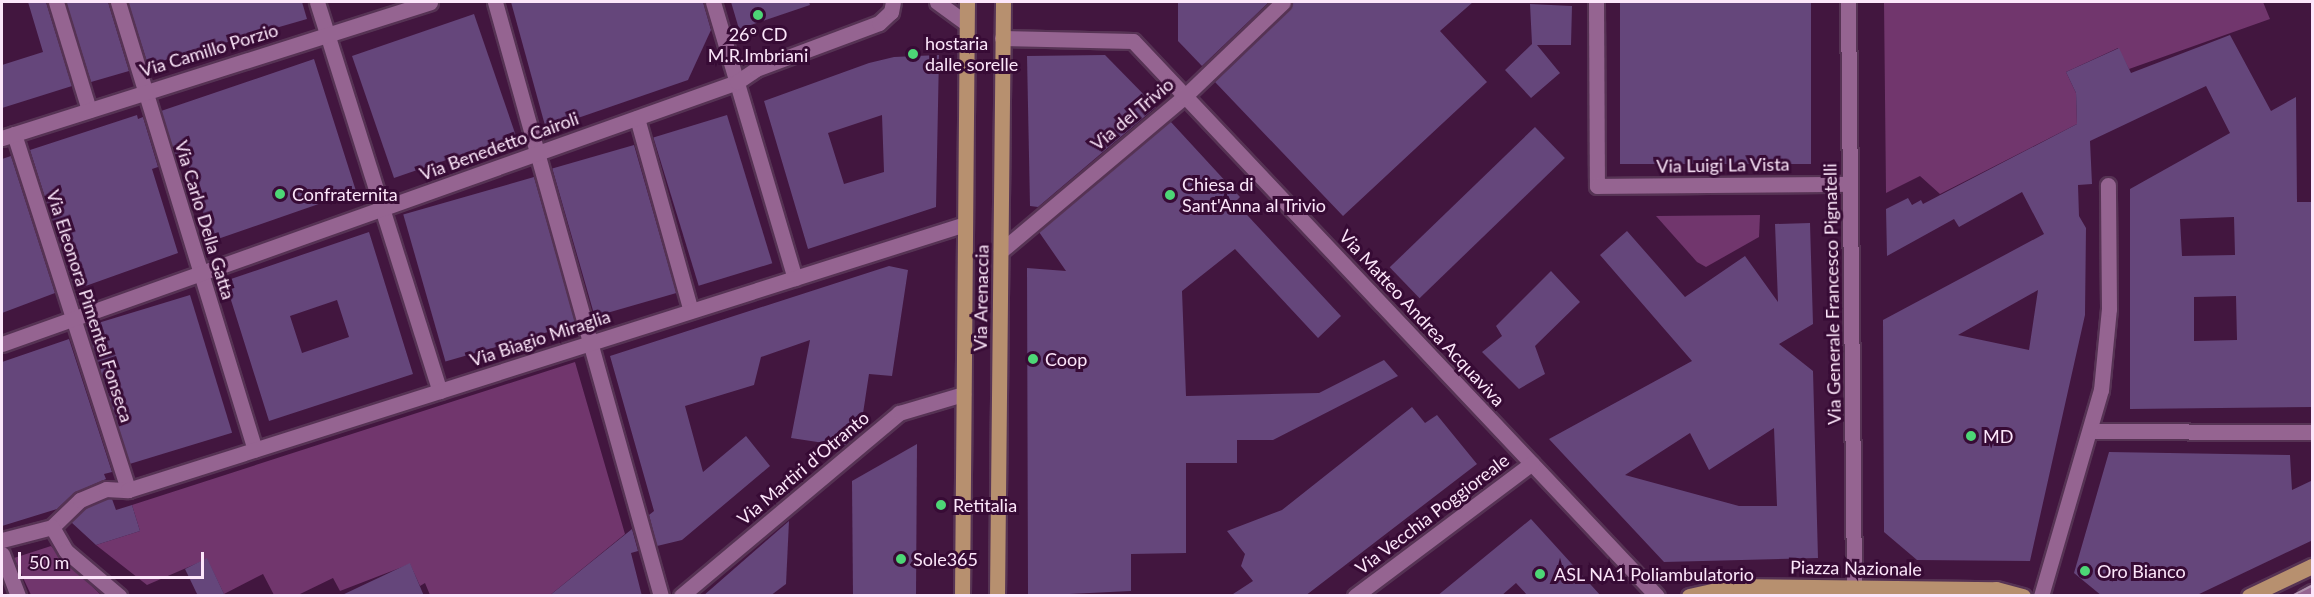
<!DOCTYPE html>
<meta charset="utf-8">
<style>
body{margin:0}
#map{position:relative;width:2314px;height:597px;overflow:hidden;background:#42163f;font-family:Lato,sans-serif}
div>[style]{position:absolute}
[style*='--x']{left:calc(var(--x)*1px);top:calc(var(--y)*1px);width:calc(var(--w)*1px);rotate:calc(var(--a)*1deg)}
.green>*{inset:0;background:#71366d}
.building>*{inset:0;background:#65467b;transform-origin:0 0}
.roads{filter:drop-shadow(2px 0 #563354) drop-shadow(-2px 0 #563354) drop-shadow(0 2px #563354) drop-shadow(0 -2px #563354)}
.minor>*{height:15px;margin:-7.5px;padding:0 7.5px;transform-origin:7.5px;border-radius:7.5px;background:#956491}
.major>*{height:15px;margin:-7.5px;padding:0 7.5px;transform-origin:7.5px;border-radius:7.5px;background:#b7906f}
.tram>*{height:1.5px;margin:-0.75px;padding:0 0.75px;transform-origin:0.75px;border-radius:0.75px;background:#ae8fac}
.dots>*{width:16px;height:16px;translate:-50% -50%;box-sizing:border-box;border:3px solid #370b35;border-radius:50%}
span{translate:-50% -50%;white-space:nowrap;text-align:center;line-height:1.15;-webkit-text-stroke:6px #370b35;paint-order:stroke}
.poi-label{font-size:18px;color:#fce6fa}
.left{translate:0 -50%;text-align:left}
.street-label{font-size:18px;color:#fce6fa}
.frame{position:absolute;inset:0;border:3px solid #fce6fa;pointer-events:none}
.scale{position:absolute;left:18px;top:552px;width:186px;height:27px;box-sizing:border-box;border:3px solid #fce6fa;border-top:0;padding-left:8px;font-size:18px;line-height:21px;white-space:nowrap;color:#fce6fa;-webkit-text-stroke:4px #370b35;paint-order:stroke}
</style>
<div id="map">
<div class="green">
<div style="clip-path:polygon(1884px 2px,2263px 2px,2270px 19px,2129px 69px,2118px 48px,2066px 72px,2076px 93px,2077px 124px,1940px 194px,1920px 176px,1886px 193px)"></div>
<div style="clip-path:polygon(1760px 215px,1759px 237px,1706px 267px,1697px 262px,1656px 216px)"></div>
<div style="clip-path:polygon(575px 362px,625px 534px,549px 596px,430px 595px,425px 583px,420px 586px,410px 564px,340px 591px,333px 578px,298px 595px,274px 595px,263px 574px,224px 594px,207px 559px,147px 585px,96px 545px,140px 531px,132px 505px)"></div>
<div style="clip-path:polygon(51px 546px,101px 595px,31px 595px,14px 558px)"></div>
</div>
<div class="building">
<div style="clip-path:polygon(28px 2px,46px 2px,72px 86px,2px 108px,2px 65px,43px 52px)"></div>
<div style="clip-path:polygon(66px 2px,108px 2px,129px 71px,91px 82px)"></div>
<div style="clip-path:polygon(128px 2px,302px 2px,307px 19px,148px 65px)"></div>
<div style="clip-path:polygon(511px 2px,703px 2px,711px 30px,688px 80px,546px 129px)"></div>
<div style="clip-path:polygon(731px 2px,809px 2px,810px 5px,739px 29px)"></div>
<div style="clip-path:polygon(1178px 2px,1269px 2px,1202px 66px,1178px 41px)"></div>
<div style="clip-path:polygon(1293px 2px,1473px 2px,1440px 31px,1487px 82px,1343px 216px,1215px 82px,1290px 9px)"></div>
<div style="left:1620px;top:2px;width:191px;height:162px"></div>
<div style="clip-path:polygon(1530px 4px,1572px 6px,1571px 45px,1537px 45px,1560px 73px,1531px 98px,1505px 70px,1532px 44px)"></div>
<div style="left:474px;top:14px;width:129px;height:129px;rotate:71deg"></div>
<div style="clip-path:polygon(evenodd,2230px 35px,2271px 111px,2296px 97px,2297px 202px,2313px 202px,2313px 407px,2130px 409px,2130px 189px,2230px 133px,2206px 86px,2090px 141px,2092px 184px,2078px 185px,2079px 216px,2086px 228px,2085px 315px,2030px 561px,1917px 560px,1884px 532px,1883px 320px,2044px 234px,2022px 192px,1959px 227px,1954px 219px,1887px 256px,1886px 209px,1908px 198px,1912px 205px,1921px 200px,1923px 204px,2077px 124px,2076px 93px,2066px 72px,2119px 48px,2131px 73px,2230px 35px,2234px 217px,2235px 255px,2182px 256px,2180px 219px,2234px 217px,2230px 35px,2038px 290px,2029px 350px,1958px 335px,2038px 290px,2230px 35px,2236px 296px,2237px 340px,2194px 341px,2194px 297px,2236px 296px)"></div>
<div style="clip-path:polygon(evenodd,939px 55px,936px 207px,808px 249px,764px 101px,869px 63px,894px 57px,939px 55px,882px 115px,884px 172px,844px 184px,828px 133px,882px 115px)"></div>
<div style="clip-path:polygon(1105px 55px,1156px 107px,1038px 207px,1030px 206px,1027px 56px)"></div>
<div style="clip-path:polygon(314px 59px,356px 191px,212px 241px,186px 158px,177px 161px,161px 111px)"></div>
<div style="clip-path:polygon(137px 115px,138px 119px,143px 117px,158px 167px,152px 169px,178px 253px,80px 288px,79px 284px,73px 286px,30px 150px)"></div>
<div style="left:727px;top:115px;width:155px;height:77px;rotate:73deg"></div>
<div style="clip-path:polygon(1170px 121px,1240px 197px,1235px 202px,1341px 316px,1318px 338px,1235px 249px,1182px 291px,1186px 396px,1319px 393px,1384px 360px,1398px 376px,1273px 440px,1237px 440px,1237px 463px,1186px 463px,1186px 553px,1131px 554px,1131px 591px,1028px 596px,1027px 268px,1066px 271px,1039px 232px)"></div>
<div style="left:1535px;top:127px;width:43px;height:202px;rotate:46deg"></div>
<div style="left:634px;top:145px;width:154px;height:85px;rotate:74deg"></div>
<div style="clip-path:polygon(11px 156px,55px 293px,2px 313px,2px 159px)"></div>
<div style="left:534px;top:177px;width:153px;height:136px;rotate:74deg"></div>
<div style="clip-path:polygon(evenodd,1810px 223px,1813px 324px,1779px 344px,1813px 371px,1818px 558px,1664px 562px,1549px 439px,1692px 361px,1600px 255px,1627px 231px,1685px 297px,1745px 256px,1778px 302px,1775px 224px,1810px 223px,1774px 428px,1777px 506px,1739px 506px,1625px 475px,1690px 433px,1709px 470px,1774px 428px)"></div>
<div style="clip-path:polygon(evenodd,369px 232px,413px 374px,269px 421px,225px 281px,369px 232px,337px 300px,349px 337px,302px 353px,290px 316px,337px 300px)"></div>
<div style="clip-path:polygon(889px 266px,908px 270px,892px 376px,869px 374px,860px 433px,844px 446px,791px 438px,810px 340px,761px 357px,754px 385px,685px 406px,703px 472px,746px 436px,770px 466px,682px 540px,657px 546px,649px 515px,654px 511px,610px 356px)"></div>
<div style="clip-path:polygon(1551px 271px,1580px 302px,1535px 346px,1545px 374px,1519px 389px,1482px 352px,1502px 336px,1496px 326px)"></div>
<div style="left:190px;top:295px;width:144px;height:109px;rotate:73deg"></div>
<div style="clip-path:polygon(69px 339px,112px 472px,104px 474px,106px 479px,74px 493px,57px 509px,2px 526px,2px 362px)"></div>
<div style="clip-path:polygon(1412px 407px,1425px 423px,1437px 415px,1477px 464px,1305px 596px,1230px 596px,1253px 581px,1241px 566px,1245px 554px,1227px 531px,1282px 510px)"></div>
<div style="clip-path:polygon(917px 444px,916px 596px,853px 596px,852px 481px)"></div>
<div style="clip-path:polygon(2109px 452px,2290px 455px,2292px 490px,2313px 480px,2313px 540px,2195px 596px,2102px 596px,2074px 573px)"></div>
<div style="clip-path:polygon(108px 499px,112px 499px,116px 510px,132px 505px,140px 531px,96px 545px,71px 522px,85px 508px)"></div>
<div style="clip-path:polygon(1531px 519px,1601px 596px,1528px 596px,1516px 583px,1501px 596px,1437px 596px)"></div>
<div style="clip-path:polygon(789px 521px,786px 584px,770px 596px,703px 596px)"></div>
<div style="clip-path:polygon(632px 529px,638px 551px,631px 553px,642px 596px,549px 596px)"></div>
<div style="clip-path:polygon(207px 558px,225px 596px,198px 596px,185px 569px)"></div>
<div style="clip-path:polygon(410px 563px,424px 596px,340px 596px)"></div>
</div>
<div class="roads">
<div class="minor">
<div style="--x:56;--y:2;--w:113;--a:73"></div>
<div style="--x:118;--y:2;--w:468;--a:73"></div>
<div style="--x:317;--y:2;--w:408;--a:72.5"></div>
<div style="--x:495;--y:2;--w:617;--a:74.39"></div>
<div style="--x:713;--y:2;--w:288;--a:73.5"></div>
<div style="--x:937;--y:2;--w:36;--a:36"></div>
<div style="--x:1596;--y:2;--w:184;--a:89.7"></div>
<div style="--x:1597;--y:186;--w:253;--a:-0.5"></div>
<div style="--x:1848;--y:2;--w:584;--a:89.41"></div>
<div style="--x:1002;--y:38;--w:131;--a:1.3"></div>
<div style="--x:1133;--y:41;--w:763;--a:46.65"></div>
<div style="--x:637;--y:118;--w:200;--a:74.4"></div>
<div style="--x:14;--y:134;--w:374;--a:72.2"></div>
<div style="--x:2;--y:138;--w:449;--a:-17.6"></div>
<div style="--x:1001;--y:251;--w:239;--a:-40.1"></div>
<div style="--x:1184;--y:97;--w:137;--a:-43.8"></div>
<div style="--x:2;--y:344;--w:780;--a:-19.62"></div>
<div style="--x:737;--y:82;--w:23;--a:-34"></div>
<div style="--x:756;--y:69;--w:131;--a:-20.5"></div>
<div style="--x:879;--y:23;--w:16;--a:-43"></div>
<div style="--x:891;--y:12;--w:10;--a:-79"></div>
<div style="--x:2091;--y:431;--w:221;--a:0.3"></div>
<div style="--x:52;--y:527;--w:39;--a:-44"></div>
<div style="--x:80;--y:500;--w:28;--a:-23"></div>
<div style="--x:106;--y:489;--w:22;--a:3"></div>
<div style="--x:128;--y:490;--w:878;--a:-17.63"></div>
<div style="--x:2;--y:540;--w:52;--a:-14.6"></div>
<div style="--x:52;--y:527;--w:28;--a:60"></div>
<div style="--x:66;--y:551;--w:70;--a:40.3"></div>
<div style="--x:2;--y:554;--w:45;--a:69.1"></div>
<div style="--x:681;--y:596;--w:285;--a:-40"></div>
<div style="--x:899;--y:413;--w:67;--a:-16.5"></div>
<div style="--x:1355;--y:596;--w:221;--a:-36.9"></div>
<div style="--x:2041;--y:596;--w:215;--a:-73.8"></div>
<div style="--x:2101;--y:390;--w:81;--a:-84.4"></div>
<div style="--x:2109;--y:309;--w:124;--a:-90.5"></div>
<div style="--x:2305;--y:596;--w:8;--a:-30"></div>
</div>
<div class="major">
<div style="--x:962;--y:596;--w:594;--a:-89.52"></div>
<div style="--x:997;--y:596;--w:594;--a:-89.42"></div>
<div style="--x:1689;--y:596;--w:46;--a:-12.5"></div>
<div style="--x:1734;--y:586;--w:262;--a:0.7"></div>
<div style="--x:1996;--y:589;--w:28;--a:15"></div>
<div style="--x:2249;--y:596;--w:70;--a:-25.5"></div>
</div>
</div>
<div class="tram">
<div style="--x:2292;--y:596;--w:22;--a:-27"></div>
</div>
<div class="dots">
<div style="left:758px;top:15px;background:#4dd676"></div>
<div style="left:913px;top:54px;background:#4dd676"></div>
<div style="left:280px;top:194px;background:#4dd676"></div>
<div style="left:1170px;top:195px;background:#4dd676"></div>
<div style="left:1033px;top:359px;background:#4dd676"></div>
<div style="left:1971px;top:436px;background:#4dd676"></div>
<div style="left:941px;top:505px;background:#4dd676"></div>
<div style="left:901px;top:559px;background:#4dd676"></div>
<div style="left:2085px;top:571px;background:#4dd676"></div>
<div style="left:1540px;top:574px;background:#4dd676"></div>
</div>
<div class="poi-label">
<span style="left:758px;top:45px">26° CD<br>M.R.Imbriani</span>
<span class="left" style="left:925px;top:54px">hostaria<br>dalle sorelle</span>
<span class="left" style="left:1182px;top:195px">Chiesa di<br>Sant'Anna al Trivio</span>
<span class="left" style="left:292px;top:194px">Confraternita</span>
<span class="left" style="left:1045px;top:359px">Coop</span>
<span class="left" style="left:1983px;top:436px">MD</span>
<span class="left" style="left:953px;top:505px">Retitalia</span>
<span class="left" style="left:913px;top:559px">Sole365</span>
<span class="left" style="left:2097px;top:571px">Oro Bianco</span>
<span class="left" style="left:1554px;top:574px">ASL NA1 Poliambulatorio</span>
</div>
<div class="street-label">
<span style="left:209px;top:50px;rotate:-17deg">Via Camillo Porzio</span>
<span style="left:1132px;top:114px;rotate:-40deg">Via del Trivio</span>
<span style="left:499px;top:146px;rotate:-20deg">Via Benedetto Cairoli</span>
<span style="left:1723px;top:165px;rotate:-1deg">Via Luigi La Vista</span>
<span style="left:205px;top:220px;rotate:73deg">Via Carlo Della Gatta</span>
<span style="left:1832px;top:294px;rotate:-91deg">Via Generale Francesco Pignatelli</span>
<span style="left:981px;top:298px;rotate:-89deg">Via Arenaccia</span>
<span style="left:90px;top:306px;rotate:72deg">Via Eleonora Pimentel Fonseca</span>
<span style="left:1422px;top:318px;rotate:47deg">Via Matteo Andrea Acquaviva</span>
<span style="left:540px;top:338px;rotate:-18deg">Via Biagio Miraglia</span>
<span style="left:803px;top:468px;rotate:-40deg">Via Martiri d'Otranto</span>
<span style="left:1432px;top:514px;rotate:-37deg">Via Vecchia Poggioreale</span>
<span style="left:1856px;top:568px;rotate:1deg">Piazza Nazionale</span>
</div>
<div class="frame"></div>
<div class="scale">50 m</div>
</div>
